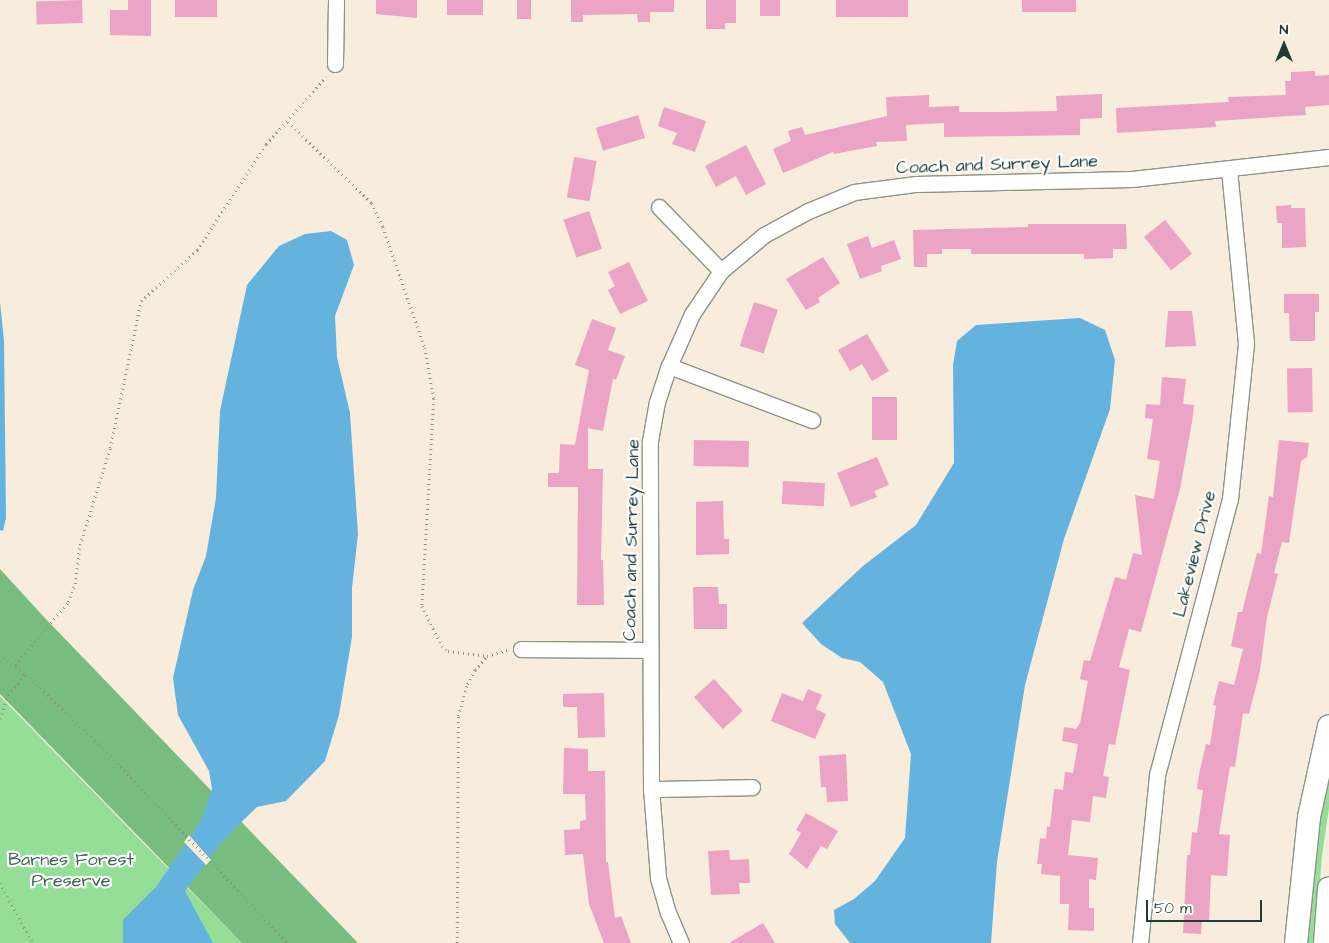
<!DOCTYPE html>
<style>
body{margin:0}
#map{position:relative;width:1329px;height:943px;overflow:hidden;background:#f8ecdc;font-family:"Architects Daughter",sans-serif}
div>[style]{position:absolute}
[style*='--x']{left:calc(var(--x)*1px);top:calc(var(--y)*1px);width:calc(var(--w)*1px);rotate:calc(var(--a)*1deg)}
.green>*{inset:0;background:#95de98}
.forest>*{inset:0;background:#78bd80}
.water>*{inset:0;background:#64b3de}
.pier>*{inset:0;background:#f8ecdc}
.building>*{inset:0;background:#eba3c6;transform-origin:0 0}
.path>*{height:2.5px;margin-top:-1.25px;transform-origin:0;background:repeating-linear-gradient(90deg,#8c9488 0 1px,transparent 0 5px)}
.roads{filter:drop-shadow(1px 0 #8c9488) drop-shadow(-1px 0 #8c9488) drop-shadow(0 1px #8c9488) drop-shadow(0 -1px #8c9488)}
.street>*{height:15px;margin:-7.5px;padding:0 7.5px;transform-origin:7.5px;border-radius:7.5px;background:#fff}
.primary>*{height:22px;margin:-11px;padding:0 11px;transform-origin:11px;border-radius:11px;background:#fff}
span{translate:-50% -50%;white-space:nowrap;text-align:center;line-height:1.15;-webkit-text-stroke:4.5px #fff;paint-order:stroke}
.street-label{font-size:18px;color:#1f3d34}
.park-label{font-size:18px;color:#3c654d}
.north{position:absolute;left:1259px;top:20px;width:50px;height:50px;-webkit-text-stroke:4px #fff;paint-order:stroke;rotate:0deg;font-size:14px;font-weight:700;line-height:20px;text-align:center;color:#1f3d34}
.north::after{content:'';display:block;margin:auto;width:18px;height:22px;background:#1f3d34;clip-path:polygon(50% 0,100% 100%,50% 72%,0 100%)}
.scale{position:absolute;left:1146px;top:900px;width:116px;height:22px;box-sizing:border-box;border:2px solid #1f3d34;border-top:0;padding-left:6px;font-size:15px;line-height:18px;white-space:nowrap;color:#1f3d34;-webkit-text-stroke:4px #fff;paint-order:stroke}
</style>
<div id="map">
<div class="green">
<div style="clip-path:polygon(0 696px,153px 853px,242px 943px,0 943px)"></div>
<div style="clip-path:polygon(1329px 764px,1329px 808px,1322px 856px,1315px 943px,1306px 943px,1312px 865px)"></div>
</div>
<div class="forest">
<div style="clip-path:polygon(0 569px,43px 616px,358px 943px,242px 943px,0 694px)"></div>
</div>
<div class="water">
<div style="clip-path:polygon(331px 231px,347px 240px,354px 265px,335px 316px,337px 357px,350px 413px,358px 534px,352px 588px,352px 637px,339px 715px,325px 761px,286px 801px,257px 807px,224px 839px,185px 891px,213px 943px,123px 943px,123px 920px,156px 887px,201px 821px,212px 789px,209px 771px,178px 715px,173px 678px,193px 590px,206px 556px,216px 498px,220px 411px,247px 285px,279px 246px,305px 234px)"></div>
<div style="clip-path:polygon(0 302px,4px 341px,6px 518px,3px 531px,0 530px)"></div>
<div style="clip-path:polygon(1080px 318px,1105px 330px,1115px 360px,1110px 409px,1064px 539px,1025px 685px,997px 862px,991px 943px,850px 943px,835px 924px,834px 910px,854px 899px,875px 881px,905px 838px,911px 754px,883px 682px,860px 662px,842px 658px,821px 644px,802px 623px,863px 566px,916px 525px,954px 463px,953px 365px,957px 341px,976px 325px)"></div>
</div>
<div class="pier">
<div style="clip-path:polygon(189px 835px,211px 860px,206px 865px,184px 842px)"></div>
</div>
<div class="building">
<div style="left:82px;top:0;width:23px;height:46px;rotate:88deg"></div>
<div style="clip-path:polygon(128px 0,151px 0,151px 36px,110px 35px,110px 10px,128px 10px)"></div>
<div style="left:175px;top:0;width:42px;height:17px"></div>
<div style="clip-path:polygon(376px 0,417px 0,417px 18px,376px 14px)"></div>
<div style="left:447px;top:0;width:36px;height:15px"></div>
<div style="left:517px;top:0;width:14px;height:19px"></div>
<div style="clip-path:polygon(571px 0,674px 0,674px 12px,650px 12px,650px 22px,638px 22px,637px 14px,583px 15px,583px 22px,571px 22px)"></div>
<div style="clip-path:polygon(706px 0,736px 0,736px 23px,725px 23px,725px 29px,706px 29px)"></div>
<div style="left:760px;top:0;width:20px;height:16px"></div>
<div style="left:836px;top:0;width:72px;height:17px"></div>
<div style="left:1022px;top:0;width:54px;height:12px"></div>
<div style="clip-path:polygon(1315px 71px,1315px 76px,1329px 75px,1329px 105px,1305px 107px,1306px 115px,1215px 121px,1216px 127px,1117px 133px,1116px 108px,1229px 102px,1228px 97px,1286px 95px,1285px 81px,1291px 81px,1291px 72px)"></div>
<div style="clip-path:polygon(1102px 94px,1102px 118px,1080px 119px,1080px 135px,944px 137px,944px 123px,906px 125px,907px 141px,876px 142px,877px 146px,834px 154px,833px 152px,783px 173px,773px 149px,791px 141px,788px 131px,802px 127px,805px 135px,887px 116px,886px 97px,929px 95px,929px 107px,959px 106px,959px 112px,999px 112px,1057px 111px,1056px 96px)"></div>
<div style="clip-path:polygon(664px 107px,706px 121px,695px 152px,672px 144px,677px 133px,658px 126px)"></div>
<div style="left:638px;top:115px;width:24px;height:44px;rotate:73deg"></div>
<div style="clip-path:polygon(746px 145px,766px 184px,746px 195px,736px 176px,716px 187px,705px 166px)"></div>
<div style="left:574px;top:157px;width:23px;height:41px;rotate:10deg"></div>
<div style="clip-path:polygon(1291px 205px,1291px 208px,1305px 208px,1306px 247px,1282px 248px,1282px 223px,1277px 223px,1276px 206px)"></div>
<div style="left:589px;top:211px;width:40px;height:27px;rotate:71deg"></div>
<div style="left:1165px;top:220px;width:43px;height:27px;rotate:51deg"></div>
<div style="clip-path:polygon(1028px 224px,1126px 224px,1127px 249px,1113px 249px,1113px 258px,1084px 259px,1084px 254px,971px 254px,971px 249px,942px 249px,942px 254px,927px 254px,927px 267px,914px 267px,913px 230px,1028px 227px)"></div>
<div style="clip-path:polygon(868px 236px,872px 248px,894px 240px,901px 259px,881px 266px,882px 271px,860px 279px,847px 244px)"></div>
<div style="clip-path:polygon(823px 257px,840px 283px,818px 298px,820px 302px,806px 310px,786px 279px)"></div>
<div style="clip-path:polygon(629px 262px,648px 301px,620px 314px,608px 290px,615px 286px,608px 272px)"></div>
<div style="clip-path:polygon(1284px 294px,1319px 294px,1319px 312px,1315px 312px,1315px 341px,1290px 341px,1289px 313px,1284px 313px)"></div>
<div style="left:754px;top:302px;width:25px;height:46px;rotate:18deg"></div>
<div style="clip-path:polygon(1168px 311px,1192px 311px,1196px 346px,1165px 347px)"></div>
<div style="clip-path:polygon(592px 319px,616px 328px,608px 350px,625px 356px,616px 380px,613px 379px,603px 431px,588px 428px,588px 469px,603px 469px,601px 560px,603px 560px,604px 605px,577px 605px,578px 487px,548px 487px,548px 473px,559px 473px,560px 444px,575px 445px,589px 370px,575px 365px)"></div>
<div style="clip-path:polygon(867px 334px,889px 371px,872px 381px,862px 364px,850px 371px,838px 350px)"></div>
<div style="left:1312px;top:368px;width:44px;height:25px;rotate:89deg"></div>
<div style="clip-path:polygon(1162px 377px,1186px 379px,1183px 404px,1194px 405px,1192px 422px,1180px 489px,1141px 632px,1129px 629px,1119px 667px,1130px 670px,1115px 745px,1109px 744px,1103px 776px,1109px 777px,1106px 798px,1093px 796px,1090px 822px,1072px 820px,1068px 855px,1098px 858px,1096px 880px,1089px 879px,1089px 908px,1094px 908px,1094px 931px,1068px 930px,1069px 904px,1060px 904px,1060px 876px,1041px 874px,1042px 864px,1037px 864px,1040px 838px,1046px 839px,1047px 826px,1050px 827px,1054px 789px,1063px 790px,1065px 772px,1073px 773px,1078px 744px,1062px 741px,1064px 727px,1076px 729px,1080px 723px,1088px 681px,1080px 679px,1084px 660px,1090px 661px,1115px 577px,1126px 580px,1133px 553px,1142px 555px,1135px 495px,1154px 499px,1160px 461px,1147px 459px,1153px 419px,1145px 418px,1146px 404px,1160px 405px)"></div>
<div style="left:872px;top:397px;width:25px;height:43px"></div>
<div style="left:694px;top:440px;width:55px;height:26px;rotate:1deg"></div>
<div style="clip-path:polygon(1279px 440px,1309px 443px,1307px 457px,1301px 461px,1289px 543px,1282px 542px,1274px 573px,1278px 574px,1267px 617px,1260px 671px,1249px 714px,1243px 713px,1235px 767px,1230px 766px,1219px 834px,1230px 835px,1227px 876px,1211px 875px,1209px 920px,1202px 920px,1201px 934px,1183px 933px,1187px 855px,1190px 855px,1192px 832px,1197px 833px,1203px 790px,1197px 789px,1199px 774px,1206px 744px,1210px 745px,1216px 706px,1213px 705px,1219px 681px,1234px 685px,1243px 649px,1231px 646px,1238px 612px,1242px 612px,1257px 553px,1261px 554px,1269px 496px,1273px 497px)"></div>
<div style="clip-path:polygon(877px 457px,889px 485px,874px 491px,877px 497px,851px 507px,837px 473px)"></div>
<div style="left:783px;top:481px;width:42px;height:23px;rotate:3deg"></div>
<div style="clip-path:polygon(723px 501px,724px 539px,729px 539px,729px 554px,696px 555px,696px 502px)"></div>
<div style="clip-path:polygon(693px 587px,718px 587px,719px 604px,727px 604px,727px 629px,694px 629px)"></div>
<div style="left:714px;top:679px;width:43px;height:27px;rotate:48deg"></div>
<div style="clip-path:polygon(808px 689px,822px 695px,816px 709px,826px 714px,815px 739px,771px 721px,782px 693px,803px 701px)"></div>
<div style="clip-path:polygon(604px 693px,605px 737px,578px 738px,577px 707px,563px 707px,563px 694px)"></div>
<div style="clip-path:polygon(564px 748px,588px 749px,588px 771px,605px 771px,606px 862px,608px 862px,615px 918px,621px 916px,631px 943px,604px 943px,589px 904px,583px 854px,565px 855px,564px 830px,580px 829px,580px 821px,586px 820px,585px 794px,563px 794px)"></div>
<div style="clip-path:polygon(846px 754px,848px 801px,827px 802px,826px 787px,821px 787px,819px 756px)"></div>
<div style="clip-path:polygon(806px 813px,838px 831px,827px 849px,821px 846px,807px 869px,789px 854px,801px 833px,796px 830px)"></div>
<div style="clip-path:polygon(729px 850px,730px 860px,749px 859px,750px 883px,739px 883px,740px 894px,711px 895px,708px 851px)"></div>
<div style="clip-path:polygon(763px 923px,775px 943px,729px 943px)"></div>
</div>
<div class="path">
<div style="--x:288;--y:122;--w:117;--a:44"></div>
<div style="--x:372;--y:203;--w:26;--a:65"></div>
<div style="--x:383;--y:227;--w:128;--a:70.9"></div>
<div style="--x:425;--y:348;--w:52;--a:80"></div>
<div style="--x:434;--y:399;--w:207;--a:93.3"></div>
<div style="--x:422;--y:606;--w:45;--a:63.4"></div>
<div style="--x:442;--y:646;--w:8;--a:40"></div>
<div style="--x:448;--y:651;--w:39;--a:7"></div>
<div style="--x:0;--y:654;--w:33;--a:38"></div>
<div style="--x:26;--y:674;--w:103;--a:43.8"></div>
<div style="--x:100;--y:745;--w:273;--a:46.5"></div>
<div style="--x:15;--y:665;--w:82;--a:-49.9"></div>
<div style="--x:68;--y:602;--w:19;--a:-69"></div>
<div style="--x:75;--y:584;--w:39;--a:-83"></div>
<div style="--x:80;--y:545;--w:102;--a:-72.8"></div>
<div style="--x:110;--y:448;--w:150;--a:-78.1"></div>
<div style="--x:141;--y:301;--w:76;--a:-42.3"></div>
<div style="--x:197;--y:250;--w:126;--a:-56.9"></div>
<div style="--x:266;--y:144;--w:90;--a:-48.2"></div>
<div style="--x:0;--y:719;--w:25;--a:-72"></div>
<div style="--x:8;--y:695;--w:28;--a:-49"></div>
<div style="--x:0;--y:883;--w:68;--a:61.2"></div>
<div style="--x:457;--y:943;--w:227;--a:-89.7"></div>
<div style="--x:458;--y:716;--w:33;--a:-74"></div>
<div style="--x:467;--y:684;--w:16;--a:-60"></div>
<div style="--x:475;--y:670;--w:18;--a:-49"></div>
<div style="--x:487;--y:656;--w:21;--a:-17"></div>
</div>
<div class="roads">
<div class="street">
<div style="--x:335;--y:64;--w:64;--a:-89.1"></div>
<div style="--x:659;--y:207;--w:89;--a:45.9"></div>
<div style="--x:669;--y:366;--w:153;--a:20.7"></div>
<div style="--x:521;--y:649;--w:128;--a:0.4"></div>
<div style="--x:651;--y:789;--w:101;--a:-1.1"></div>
<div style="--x:681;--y:943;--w:33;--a:-113"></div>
<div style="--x:668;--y:913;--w:37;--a:-106"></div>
<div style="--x:658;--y:877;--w:88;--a:-94.5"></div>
<div style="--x:651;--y:789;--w:348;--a:-90.2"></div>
<div style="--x:650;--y:441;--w:40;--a:-80"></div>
<div style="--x:657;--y:402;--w:38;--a:-72"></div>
<div style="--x:669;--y:366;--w:57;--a:-66.1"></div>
<div style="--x:692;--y:314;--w:52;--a:-56"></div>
<div style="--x:721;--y:271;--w:56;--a:-39.9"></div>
<div style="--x:764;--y:235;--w:50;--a:-28.6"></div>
<div style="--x:808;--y:211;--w:50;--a:-22.4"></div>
<div style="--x:854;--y:192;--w:63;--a:-7.4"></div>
<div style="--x:916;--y:184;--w:216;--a:-1.3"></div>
<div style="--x:1132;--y:179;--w:198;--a:-6.4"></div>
<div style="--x:1140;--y:943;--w:169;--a:-84.2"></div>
<div style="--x:1157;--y:775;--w:285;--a:-75.2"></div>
<div style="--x:1230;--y:499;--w:157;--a:-84.1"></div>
<div style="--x:1246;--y:343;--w:173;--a:-95.6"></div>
</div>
<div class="primary">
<div style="--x:1296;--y:943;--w:127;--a:-84.1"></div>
<div style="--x:1309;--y:817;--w:93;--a:-77.6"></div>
<div style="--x:1325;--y:943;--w:55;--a:-85.8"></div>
</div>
</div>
<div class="street-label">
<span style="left:997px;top:165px;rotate:-2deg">Coach and Surrey Lane</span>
<span style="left:632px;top:540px;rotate:-89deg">Coach and Surrey Lane</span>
<span style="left:1195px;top:554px;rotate:-76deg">Lakeview Drive</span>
</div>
<div class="park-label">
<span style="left:71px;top:871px">Barnes Forest<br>Preserve</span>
</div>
<div class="north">N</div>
<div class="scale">50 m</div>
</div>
